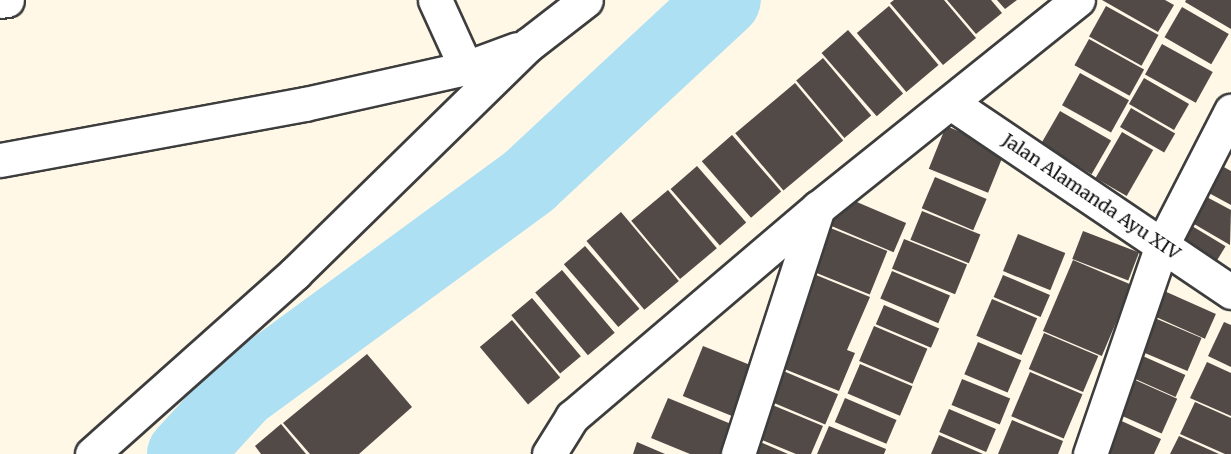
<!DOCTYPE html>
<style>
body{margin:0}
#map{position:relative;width:1231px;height:454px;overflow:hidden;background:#fff8e7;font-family:Merriweather,serif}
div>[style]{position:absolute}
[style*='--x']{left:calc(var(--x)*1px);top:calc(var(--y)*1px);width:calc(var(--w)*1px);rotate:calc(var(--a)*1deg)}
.river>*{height:74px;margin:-37px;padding:0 37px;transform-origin:37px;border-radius:37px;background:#aee0f4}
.building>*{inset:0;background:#524a47;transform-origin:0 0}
.roads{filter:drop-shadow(2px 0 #3d3d3d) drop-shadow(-2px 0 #3d3d3d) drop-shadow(0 2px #3d3d3d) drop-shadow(0 -2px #3d3d3d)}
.minor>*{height:33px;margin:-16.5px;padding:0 16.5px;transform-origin:16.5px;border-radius:16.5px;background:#fff}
span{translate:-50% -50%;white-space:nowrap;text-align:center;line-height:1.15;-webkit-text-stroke:6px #fff;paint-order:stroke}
.street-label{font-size:18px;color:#0a0a0a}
</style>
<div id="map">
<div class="river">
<div style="--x:184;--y:454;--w:84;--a:-47.4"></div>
<div style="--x:241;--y:392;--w:357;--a:-36.2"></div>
<div style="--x:529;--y:181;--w:266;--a:-42.9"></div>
</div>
<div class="building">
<div style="clip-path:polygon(894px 0,944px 0,976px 38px,943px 65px,890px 3px)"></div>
<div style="clip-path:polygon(947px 0,991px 0,1002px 13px,976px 34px)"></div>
<div style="clip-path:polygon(997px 0,1017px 0,1005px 9px)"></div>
<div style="clip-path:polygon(1102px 0,1165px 0,1174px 5px,1158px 32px)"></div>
<div style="clip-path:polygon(1186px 0,1231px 0,1231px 29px,1185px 2px)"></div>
<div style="left:889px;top:6px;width:77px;height:42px;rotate:50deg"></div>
<div style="left:1106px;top:6px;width:60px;height:35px;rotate:29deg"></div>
<div style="left:1182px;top:7px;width:54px;height:35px;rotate:30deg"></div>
<div style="left:848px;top:30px;width:84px;height:35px;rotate:49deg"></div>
<div style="left:1089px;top:39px;width:63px;height:30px;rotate:29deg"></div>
<div style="left:1162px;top:44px;width:58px;height:35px;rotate:29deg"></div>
<div style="left:823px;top:58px;width:75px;height:35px;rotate:50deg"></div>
<div style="left:1080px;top:73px;width:56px;height:37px;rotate:29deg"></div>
<div style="left:1144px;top:78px;width:52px;height:30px;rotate:30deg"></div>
<div style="left:795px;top:83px;width:75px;height:78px;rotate:50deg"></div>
<div style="left:1131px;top:108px;width:51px;height:22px;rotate:30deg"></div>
<div style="left:1060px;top:111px;width:59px;height:39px;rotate:30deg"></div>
<div style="left:946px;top:126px;width:64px;height:46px;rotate:22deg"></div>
<div style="left:1122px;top:132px;width:36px;height:53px;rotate:30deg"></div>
<div style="left:732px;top:135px;width:75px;height:40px;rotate:49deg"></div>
<div style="left:697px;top:166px;width:75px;height:35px;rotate:49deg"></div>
<div style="clip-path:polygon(1222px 166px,1231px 171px,1231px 205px,1207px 192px)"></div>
<div style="left:935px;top:177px;width:56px;height:34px;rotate:23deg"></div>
<div style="left:668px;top:190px;width:76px;height:48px;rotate:50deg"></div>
<div style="left:838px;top:194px;width:74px;height:32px;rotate:23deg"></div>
<div style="clip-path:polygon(1203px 195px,1231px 210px,1230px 245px,1189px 221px)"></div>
<div style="left:922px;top:211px;width:63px;height:31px;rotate:22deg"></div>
<div style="left:621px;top:212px;width:90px;height:45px;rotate:50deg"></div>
<div style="left:1187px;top:223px;width:45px;height:27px;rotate:31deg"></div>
<div style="left:828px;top:227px;width:64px;height:47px;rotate:22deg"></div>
<div style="left:1083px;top:231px;width:60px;height:30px;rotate:21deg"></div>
<div style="left:1018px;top:234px;width:51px;height:40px;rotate:22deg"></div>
<div style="left:904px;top:239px;width:68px;height:32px;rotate:22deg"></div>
<div style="left:585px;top:246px;width:83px;height:28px;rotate:49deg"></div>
<div style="left:1073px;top:260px;width:64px;height:77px;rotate:23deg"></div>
<div style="left:562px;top:270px;width:82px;height:35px;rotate:50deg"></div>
<div style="left:892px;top:271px;width:63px;height:30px;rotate:23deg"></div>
<div style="clip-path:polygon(816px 275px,870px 297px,847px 350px,855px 353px,839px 391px,777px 366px)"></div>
<div style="left:1003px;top:275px;width:51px;height:24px;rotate:23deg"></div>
<div style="left:1162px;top:290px;width:59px;height:27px;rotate:24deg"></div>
<div style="left:532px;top:298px;width:76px;height:27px;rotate:50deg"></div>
<div style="left:992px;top:299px;width:49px;height:40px;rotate:23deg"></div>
<div style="left:884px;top:305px;width:60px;height:21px;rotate:23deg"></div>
<div style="left:1150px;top:316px;width:56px;height:36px;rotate:23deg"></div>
<div style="left:512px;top:320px;width:75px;height:42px;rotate:50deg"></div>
<div style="clip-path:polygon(1224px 322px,1231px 325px,1231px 367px,1208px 356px)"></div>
<div style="left:874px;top:326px;width:58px;height:38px;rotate:23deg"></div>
<div style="left:1044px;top:333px;width:59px;height:39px;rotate:23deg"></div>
<div style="left:978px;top:342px;width:47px;height:35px;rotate:23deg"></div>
<div style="left:703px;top:346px;width:63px;height:54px;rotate:22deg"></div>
<div style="left:1136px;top:353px;width:54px;height:24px;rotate:24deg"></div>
<div style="clip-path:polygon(367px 354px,412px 407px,359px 454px,310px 454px,283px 423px)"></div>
<div style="clip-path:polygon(1207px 362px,1231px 373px,1231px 416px,1190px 398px)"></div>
<div style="left:860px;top:364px;width:57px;height:32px;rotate:23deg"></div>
<div style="left:781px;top:370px;width:62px;height:33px;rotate:23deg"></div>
<div style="left:1030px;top:372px;width:57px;height:48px;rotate:23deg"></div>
<div style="left:1126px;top:376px;width:56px;height:38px;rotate:24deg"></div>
<div style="left:962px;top:379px;width:52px;height:28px;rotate:22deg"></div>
<div style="clip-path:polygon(668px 398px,736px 426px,725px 454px,690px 454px,651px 438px)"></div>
<div style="left:845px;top:398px;width:56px;height:26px;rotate:23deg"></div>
<div style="clip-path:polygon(1195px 402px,1231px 418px,1231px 454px,1225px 454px,1180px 434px)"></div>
<div style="clip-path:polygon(770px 404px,823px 426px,811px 454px,796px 454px,755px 437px)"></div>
<div style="left:949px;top:409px;width:51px;height:25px;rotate:23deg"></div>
<div style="clip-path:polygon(1115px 418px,1161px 439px,1154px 454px,1098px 454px)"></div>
<div style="clip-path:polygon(1012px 420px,1063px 441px,1058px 454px,998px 454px)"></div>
<div style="clip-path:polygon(281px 424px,306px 454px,261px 454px,255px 446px)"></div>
<div style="clip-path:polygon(829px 426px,886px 449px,884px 454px,817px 454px)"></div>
<div style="clip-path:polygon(939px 435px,983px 454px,931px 454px)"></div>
<div style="clip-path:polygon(1179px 436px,1219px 454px,1170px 454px)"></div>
<div style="clip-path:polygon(637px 442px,665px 454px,633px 454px)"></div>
<div style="clip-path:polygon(760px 442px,788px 454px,755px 454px)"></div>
</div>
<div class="roads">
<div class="minor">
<div style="--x:435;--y:0;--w:75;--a:65.5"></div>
<div style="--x:0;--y:1;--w:7;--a:-8"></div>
<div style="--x:951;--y:103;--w:338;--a:34"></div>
<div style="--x:0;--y:160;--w:310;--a:-10.4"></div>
<div style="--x:305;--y:104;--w:165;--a:-12.6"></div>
<div style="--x:466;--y:68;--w:54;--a:-20.4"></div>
<div style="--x:92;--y:454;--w:272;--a:-41.7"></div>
<div style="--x:295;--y:273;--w:326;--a:-44.4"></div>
<div style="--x:528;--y:45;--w:73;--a:-37.8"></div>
<div style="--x:549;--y:454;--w:44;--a:-58.1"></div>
<div style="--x:572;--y:417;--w:323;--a:-40.4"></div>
<div style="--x:818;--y:208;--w:333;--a:-38.7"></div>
<div style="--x:738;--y:454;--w:259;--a:-72"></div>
<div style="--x:1090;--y:454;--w:221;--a:-71"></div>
<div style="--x:1162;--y:245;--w:151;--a:-62.8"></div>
</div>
</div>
<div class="street-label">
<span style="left:1091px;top:197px;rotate:34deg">Jalan Alamanda Ayu XIV</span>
</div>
</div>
